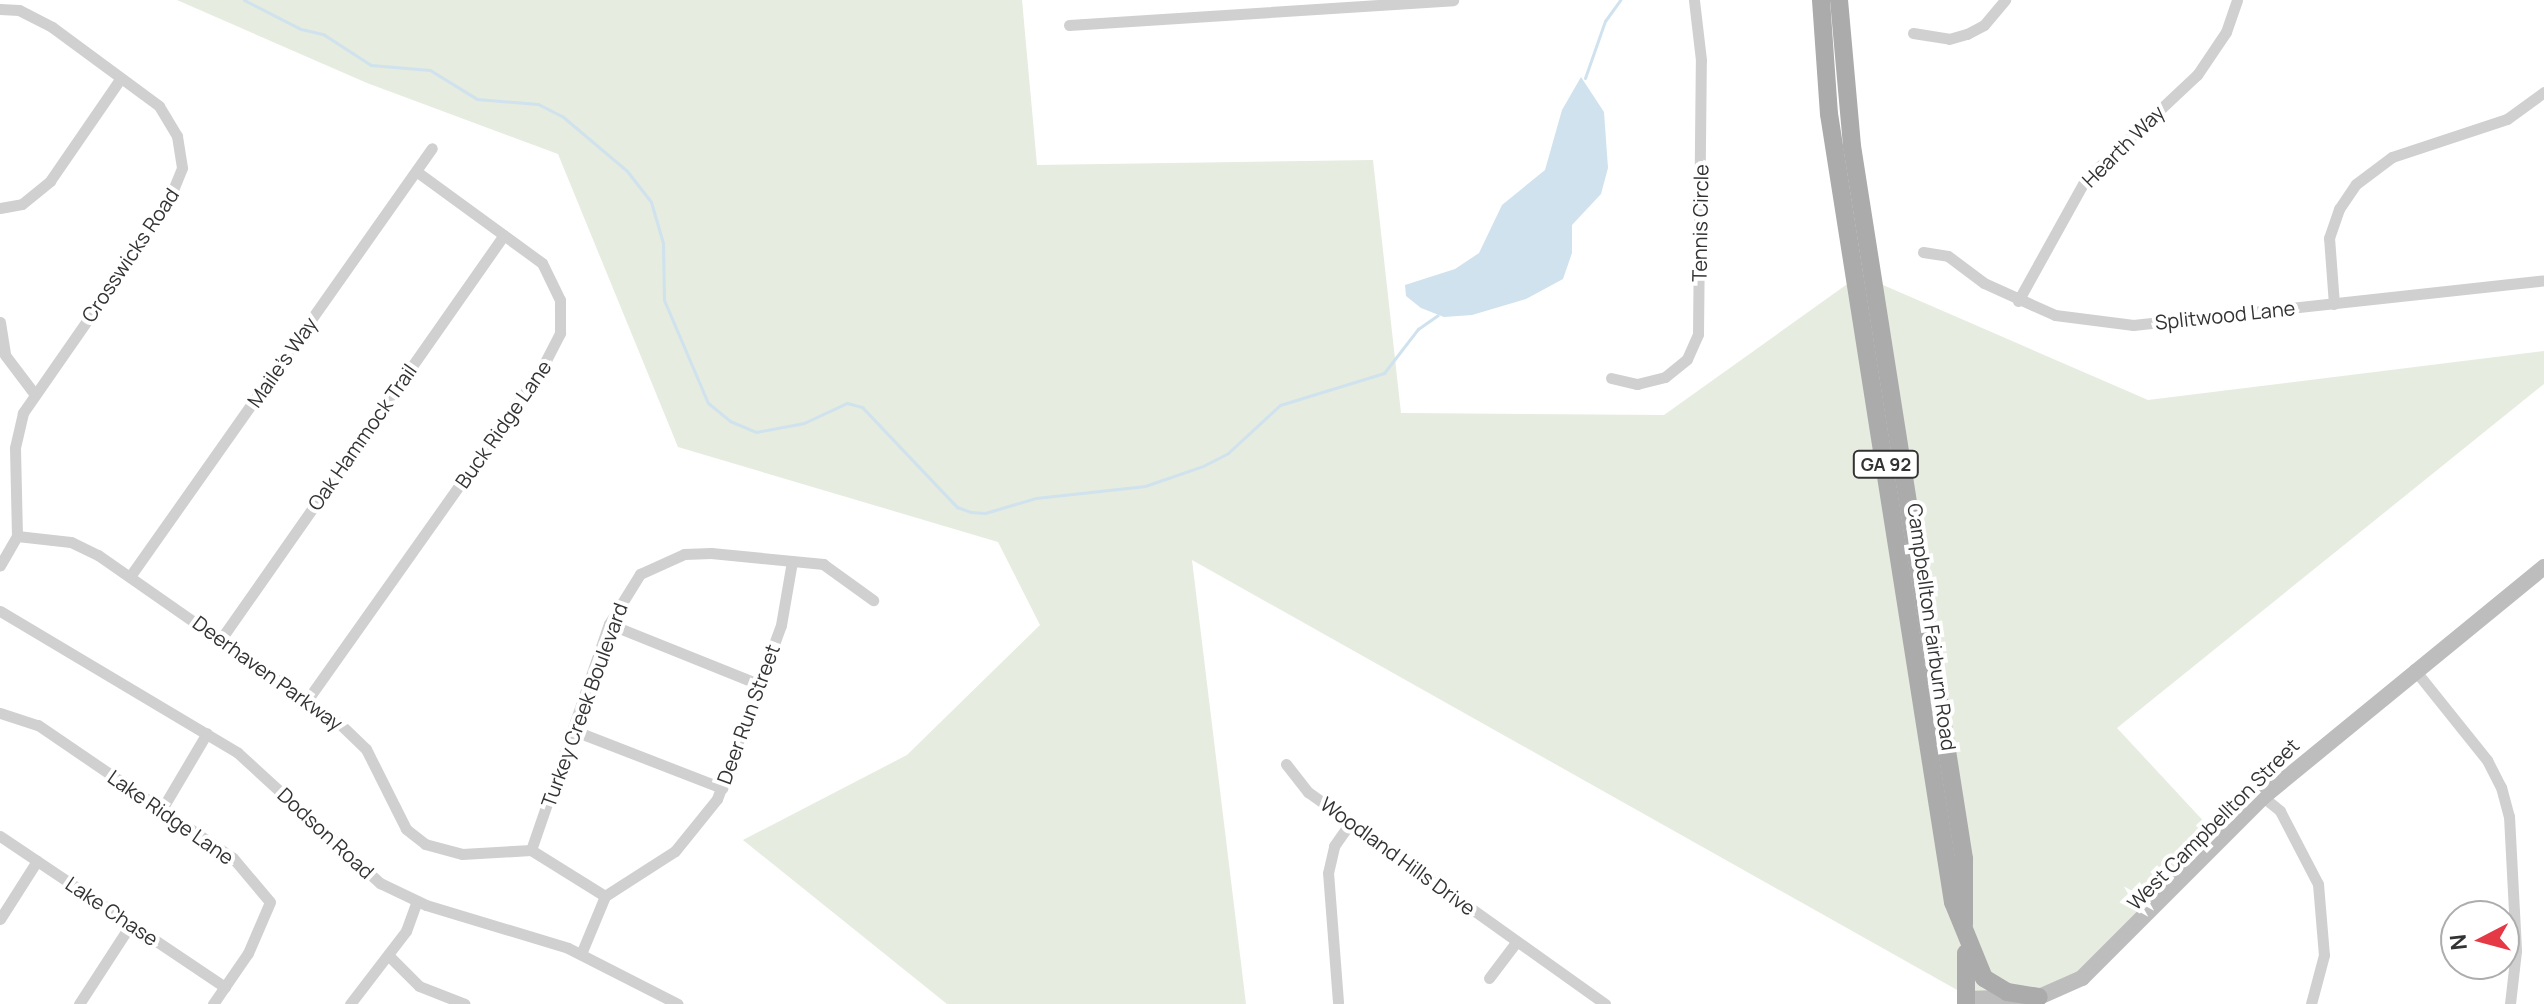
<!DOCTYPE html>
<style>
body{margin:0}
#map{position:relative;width:2544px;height:1004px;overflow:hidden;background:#fff;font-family:Manrope,sans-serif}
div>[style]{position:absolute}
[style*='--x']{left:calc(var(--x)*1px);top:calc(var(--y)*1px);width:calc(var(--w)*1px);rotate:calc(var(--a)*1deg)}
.green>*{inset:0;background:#e6ecdf}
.water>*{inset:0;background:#cfe2ee}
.stream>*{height:3px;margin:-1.5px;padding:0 1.5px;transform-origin:1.5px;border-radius:1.5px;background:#cfe2ee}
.minor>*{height:11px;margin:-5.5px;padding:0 5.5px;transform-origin:5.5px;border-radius:5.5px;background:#d0d0d0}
.secondary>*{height:16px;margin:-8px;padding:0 8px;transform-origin:8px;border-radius:8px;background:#bdbdbd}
.primary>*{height:18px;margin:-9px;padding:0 9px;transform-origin:9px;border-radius:9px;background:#ababab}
span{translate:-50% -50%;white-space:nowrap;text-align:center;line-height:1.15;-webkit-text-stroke:8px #fff;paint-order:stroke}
.shield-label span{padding:2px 6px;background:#fff;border:2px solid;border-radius:6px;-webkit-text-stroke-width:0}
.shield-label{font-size:18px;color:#333;font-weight:700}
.street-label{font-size:20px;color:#333}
.north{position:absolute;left:2440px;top:900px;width:80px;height:80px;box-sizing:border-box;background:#fff;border:2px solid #adadad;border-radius:50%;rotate:264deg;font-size:22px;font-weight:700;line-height:32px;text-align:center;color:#333}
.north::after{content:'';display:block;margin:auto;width:28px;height:36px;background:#e63946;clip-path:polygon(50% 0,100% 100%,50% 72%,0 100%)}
</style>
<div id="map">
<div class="green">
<div style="clip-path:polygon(177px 0,1022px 0,1037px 165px,1373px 160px,1401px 413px,1664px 415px,1860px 275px,2148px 400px,2544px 351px,2544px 384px,2117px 728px,2222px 841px,2070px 980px,2029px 995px,1959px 991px,1192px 560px,1246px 1004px,947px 1004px,743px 840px,907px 755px,1040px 625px,998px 542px,678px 447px,558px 154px,367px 83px)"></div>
</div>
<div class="water">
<div style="clip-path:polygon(1581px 77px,1604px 112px,1608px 168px,1601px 194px,1572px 225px,1572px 253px,1563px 279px,1526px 299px,1472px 315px,1444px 317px,1421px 308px,1406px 296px,1405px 285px,1455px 269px,1479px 253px,1502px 205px,1545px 170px,1562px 110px)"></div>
</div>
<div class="stream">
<div style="--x:244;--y:0;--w:64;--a:27"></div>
<div style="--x:301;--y:29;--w:23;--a:13"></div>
<div style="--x:323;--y:34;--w:57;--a:32.9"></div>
<div style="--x:371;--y:65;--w:59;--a:4.8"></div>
<div style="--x:430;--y:70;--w:55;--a:31.7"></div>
<div style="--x:477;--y:99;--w:61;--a:4.7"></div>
<div style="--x:538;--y:104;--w:27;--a:27"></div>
<div style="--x:562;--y:116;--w:85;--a:40.2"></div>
<div style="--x:627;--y:171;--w:39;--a:52"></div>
<div style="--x:651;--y:202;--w:43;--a:73.7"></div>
<div style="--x:663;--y:243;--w:57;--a:89"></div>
<div style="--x:664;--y:300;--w:112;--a:66.9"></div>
<div style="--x:708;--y:403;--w:28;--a:39"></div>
<div style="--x:730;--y:421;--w:28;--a:23"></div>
<div style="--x:756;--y:432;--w:49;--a:-10.6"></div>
<div style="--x:804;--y:423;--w:47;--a:-24.9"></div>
<div style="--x:847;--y:403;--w:16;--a:15"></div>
<div style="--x:862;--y:407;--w:138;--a:46.5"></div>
<div style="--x:957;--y:507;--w:15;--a:20"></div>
<div style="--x:971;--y:512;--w:14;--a:4"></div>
<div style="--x:985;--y:513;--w:53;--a:-16.4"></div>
<div style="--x:1036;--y:498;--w:110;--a:-6.3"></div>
<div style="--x:1145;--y:486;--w:61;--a:-19"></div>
<div style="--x:1203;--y:466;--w:28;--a:-27"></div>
<div style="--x:1228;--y:453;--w:71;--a:-42.7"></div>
<div style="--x:1280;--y:405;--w:109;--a:-17.1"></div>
<div style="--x:1384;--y:373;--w:56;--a:-52.3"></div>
<div style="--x:1418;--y:329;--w:24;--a:-35"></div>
<div style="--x:1585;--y:78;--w:60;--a:-70.7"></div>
<div style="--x:1605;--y:21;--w:26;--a:-54"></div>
</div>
<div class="minor">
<div style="--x:0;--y:9;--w:19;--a:3"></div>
<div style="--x:19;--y:10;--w:37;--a:27"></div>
<div style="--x:52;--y:27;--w:133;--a:36.4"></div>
<div style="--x:159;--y:106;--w:35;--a:59"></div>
<div style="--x:177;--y:136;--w:32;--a:81"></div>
<div style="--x:182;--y:168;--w:42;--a:112.3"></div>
<div style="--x:166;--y:207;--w:251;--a:124.8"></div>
<div style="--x:23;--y:413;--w:36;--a:103"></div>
<div style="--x:15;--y:448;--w:88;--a:88.7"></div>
<div style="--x:17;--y:536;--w:34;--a:120"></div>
<div style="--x:1069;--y:25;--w:385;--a:-3.7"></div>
<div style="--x:1913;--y:33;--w:36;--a:9"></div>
<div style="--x:1949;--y:39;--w:19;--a:-16"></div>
<div style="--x:1967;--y:34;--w:19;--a:-28"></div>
<div style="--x:1984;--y:25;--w:33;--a:-50"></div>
<div style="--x:0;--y:208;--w:22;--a:-10"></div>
<div style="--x:22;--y:204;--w:36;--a:-39"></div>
<div style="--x:50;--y:181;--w:124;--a:-55.5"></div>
<div style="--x:1923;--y:252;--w:25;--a:9"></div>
<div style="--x:1948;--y:256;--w:45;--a:36.9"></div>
<div style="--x:1984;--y:283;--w:78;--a:24.3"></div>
<div style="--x:2055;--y:315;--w:79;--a:7.3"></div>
<div style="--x:2133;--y:325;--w:413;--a:-6.2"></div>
<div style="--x:2018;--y:301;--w:138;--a:-61"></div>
<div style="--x:2085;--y:180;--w:154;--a:-43.2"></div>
<div style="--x:2197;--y:75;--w:52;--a:-56"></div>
<div style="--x:2226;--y:32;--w:34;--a:-71"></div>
<div style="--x:2334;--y:304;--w:66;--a:-94.3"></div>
<div style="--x:2329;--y:238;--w:31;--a:-71"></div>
<div style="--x:2339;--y:209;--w:30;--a:-56"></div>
<div style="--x:2356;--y:184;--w:45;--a:-36.9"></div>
<div style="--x:2392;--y:157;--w:121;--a:-18.3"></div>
<div style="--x:2507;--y:119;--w:46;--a:-36.1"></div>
<div style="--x:0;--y:322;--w:33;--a:81"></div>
<div style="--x:5;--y:355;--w:46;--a:52.9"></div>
<div style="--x:1611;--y:378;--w:27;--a:13"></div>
<div style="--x:1637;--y:384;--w:29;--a:-14"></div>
<div style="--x:1665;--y:377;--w:28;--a:-39"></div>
<div style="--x:1687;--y:359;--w:27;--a:-66"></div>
<div style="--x:1698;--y:334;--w:274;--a:-89.4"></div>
<div style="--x:1701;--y:60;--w:60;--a:-96.7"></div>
<div style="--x:17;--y:536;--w:54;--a:6.3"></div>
<div style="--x:71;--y:542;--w:30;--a:26"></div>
<div style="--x:98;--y:555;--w:295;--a:34.9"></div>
<div style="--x:340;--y:724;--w:36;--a:44"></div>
<div style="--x:366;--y:749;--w:89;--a:63.4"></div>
<div style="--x:406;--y:829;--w:24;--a:38"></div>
<div style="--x:425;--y:844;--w:38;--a:15"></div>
<div style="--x:462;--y:854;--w:69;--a:-3.3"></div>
<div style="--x:531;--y:850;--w:87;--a:31.9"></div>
<div style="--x:131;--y:575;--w:522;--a:-54.82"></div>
<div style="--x:0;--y:611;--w:277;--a:30.8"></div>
<div style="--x:238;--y:753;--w:193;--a:42.5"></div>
<div style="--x:380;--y:883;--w:51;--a:25.6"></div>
<div style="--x:426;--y:905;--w:148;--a:16.8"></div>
<div style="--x:568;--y:948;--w:123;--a:27"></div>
<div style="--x:609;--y:624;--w:164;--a:21.9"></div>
<div style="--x:221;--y:639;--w:493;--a:-55"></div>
<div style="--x:2414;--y:669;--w:117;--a:51.3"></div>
<div style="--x:2487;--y:760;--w:30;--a:63"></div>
<div style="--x:2501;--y:787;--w:30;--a:75"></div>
<div style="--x:2509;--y:816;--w:135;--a:87"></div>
<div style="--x:2516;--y:951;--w:53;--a:96.5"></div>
<div style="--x:308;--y:699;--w:403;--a:-54.7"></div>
<div style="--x:541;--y:370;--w:42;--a:-62.8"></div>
<div style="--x:560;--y:333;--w:33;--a:-90"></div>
<div style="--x:560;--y:300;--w:41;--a:-115.9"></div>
<div style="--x:542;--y:263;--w:155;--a:-143.9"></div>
<div style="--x:0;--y:713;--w:40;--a:18"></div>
<div style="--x:38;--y:725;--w:236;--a:34.3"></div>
<div style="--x:233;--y:858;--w:57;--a:49.9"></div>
<div style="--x:270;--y:902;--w:56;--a:113.3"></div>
<div style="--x:248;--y:953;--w:62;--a:124.5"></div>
<div style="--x:575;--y:731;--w:158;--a:21.2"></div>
<div style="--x:1286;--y:764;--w:36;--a:52"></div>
<div style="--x:1308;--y:792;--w:365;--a:35.5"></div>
<div style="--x:2263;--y:797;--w:22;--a:39"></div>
<div style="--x:2280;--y:811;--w:82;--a:62.5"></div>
<div style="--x:2318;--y:884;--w:71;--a:85.2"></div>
<div style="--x:2324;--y:955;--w:51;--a:104.9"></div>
<div style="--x:162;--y:809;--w:88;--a:-59.4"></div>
<div style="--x:0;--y:836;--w:271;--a:33.9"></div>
<div style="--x:531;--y:850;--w:239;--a:-71"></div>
<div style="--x:609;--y:624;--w:59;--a:-58.2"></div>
<div style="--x:640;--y:574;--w:48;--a:-24.4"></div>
<div style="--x:684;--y:554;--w:27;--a:-2"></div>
<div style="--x:711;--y:553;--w:113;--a:5.6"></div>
<div style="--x:823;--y:564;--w:62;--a:35.8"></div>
<div style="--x:0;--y:919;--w:69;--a:-57.5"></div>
<div style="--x:581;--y:954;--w:63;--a:-67.5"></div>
<div style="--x:605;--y:896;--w:83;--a:-32.7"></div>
<div style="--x:675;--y:851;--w:67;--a:-51.1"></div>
<div style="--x:717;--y:799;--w:185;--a:-69.8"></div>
<div style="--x:781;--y:625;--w:65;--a:-80.2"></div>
<div style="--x:389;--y:956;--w:42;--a:45"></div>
<div style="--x:419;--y:986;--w:49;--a:21.4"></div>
<div style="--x:1489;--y:978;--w:46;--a:-52.9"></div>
<div style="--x:1338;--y:1002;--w:129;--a:-94.4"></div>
<div style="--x:1328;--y:873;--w:28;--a:-77"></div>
<div style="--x:1334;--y:846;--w:29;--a:-55"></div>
<div style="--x:79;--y:1004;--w:95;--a:-57"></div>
<div style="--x:350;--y:1004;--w:92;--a:-52.5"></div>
<div style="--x:406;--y:931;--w:32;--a:-70"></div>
</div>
<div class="secondary">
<div style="--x:1966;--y:999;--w:73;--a:-1.6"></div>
<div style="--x:2039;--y:997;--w:47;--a:-23.8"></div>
<div style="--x:2082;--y:978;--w:256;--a:-45"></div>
<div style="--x:2263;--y:797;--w:363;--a:-39.3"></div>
</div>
<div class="primary">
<div style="--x:1821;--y:0;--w:114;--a:86"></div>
<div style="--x:1829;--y:114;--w:798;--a:81.06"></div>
<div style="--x:1953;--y:902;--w:82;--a:67.8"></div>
<div style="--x:1984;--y:978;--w:27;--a:31"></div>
<div style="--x:2007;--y:992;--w:32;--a:9"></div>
<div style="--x:1839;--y:0;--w:147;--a:84.9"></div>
<div style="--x:1852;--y:146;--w:722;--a:81.07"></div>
<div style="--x:1964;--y:859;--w:65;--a:90"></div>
<div style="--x:1966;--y:1004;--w:51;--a:-90"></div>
</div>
<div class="shield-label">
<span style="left:1886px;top:464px">GA 92</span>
</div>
<div class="street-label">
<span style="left:2123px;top:146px;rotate:-45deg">Hearth Way</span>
<span style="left:1700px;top:223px;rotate:-89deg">Tennis Circle</span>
<span style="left:130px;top:255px;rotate:-56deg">Crosswicks Road</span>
<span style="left:2225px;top:315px;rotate:-6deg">Splitwood Lane</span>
<span style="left:282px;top:362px;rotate:-55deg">Maile's Way</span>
<span style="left:503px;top:424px;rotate:-55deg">Buck Ridge Lane</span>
<span style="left:362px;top:437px;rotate:-55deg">Oak Hammock Trail</span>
<span style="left:1932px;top:627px;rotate:82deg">Campbellton Fairburn Road</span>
<span style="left:268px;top:673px;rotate:36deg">Deerhaven Parkway</span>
<span style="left:584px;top:705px;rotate:-70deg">Turkey Creek Boulevard</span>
<span style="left:748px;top:714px;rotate:-70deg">Deer Run Street</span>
<span style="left:171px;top:817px;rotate:35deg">Lake Ridge Lane</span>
<span style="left:2213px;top:824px;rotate:-45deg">West Campbellton Street</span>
<span style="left:326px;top:833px;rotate:43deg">Dodson Road</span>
<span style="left:1398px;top:856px;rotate:36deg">Woodland Hills Drive</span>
<span style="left:112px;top:911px;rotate:34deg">Lake Chase</span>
</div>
<div class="north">N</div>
</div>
